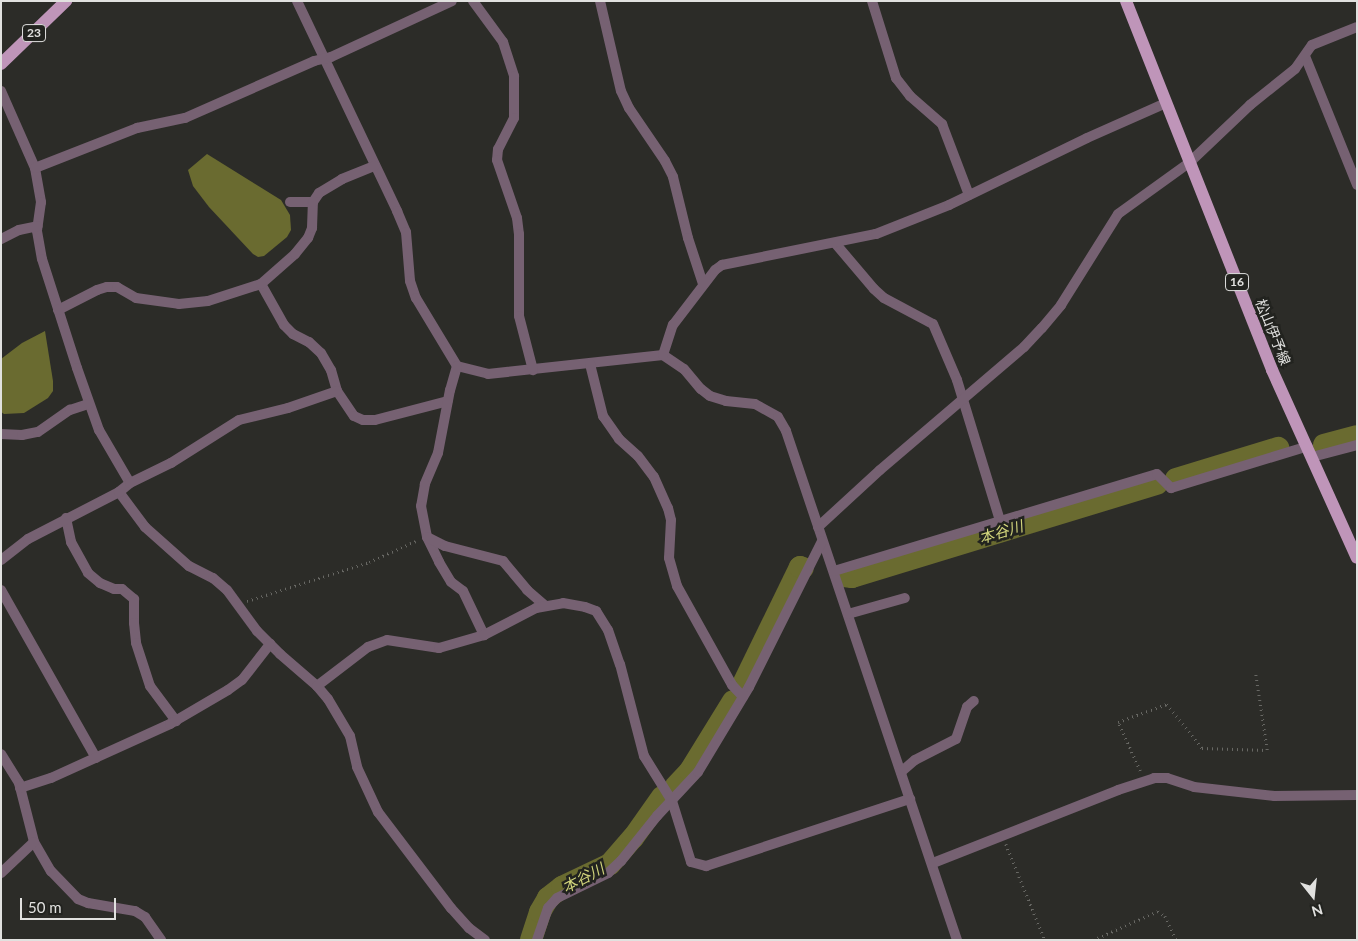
<!DOCTYPE html>
<meta charset="utf-8">
<style>
body{margin:0}
#map{position:relative;width:1358px;height:941px;overflow:hidden;background:#2c2c28;font-family:Lato,"Noto Sans JP",sans-serif}
div>[style]{position:absolute}
[style*='--x']{left:calc(var(--x)*1px);top:calc(var(--y)*1px);width:calc(var(--w)*1px);rotate:calc(var(--a)*1deg)}
.water>*{inset:0;background:#6a6b30}
.river>*{height:22px;margin:-11px;padding:0 11px;transform-origin:11px;border-radius:11px;background:#6a6b30}
.path>*{height:2.5px;margin-top:-1.25px;transform-origin:0;background:repeating-linear-gradient(90deg,#686864 0 1px,transparent 0 5px)}
.minor>*{height:10px;margin:-5px;padding:0 5px;transform-origin:5px;border-radius:5px;background:#766172}
.primary>*{height:12px;margin:-6px;padding:0 6px;transform-origin:6px;border-radius:6px;background:#bf95b9}
span{translate:-50% -50%;white-space:nowrap;text-align:center;line-height:1.15;-webkit-text-stroke:5px #22231f;paint-order:stroke}
.shield-label span{padding:1px 4px;background:#22231f;border:1px solid;border-radius:4px;-webkit-text-stroke-width:0}
.shield-label{font-size:12px;color:#e1e1df;font-weight:700}
.street-label{font-size:14px;color:#e1e1df}
.water-label{font-size:15px;color:#d2d57c;font-style:italic}
.frame{position:absolute;inset:0;border:2px solid #e1e1df;pointer-events:none}
.north{position:absolute;left:1288px;top:871px;width:50px;height:50px;-webkit-text-stroke:4px #22231f;paint-order:stroke;rotate:164deg;font-size:14px;font-weight:700;line-height:20px;text-align:center;color:#e1e1df}
.north::after{content:'';display:block;margin:auto;width:18px;height:22px;background:#e1e1df;clip-path:polygon(50% 0,100% 100%,50% 72%,0 100%)}
.scale{position:absolute;left:20px;top:898px;width:96px;height:22px;box-sizing:border-box;border:2px solid #e1e1df;border-top:0;padding-left:6px;font-size:15px;line-height:18px;white-space:nowrap;color:#e1e1df;-webkit-text-stroke:4px #22231f;paint-order:stroke}
</style>
<div id="map">
<div class="water">
<div style="clip-path:polygon(207px 154px,281px 200px,290px 215px,291px 230px,287px 237px,264px 256px,258px 257px,253px 254px,209px 207px,193px 186px,188px 170px)"></div>
<div style="clip-path:polygon(45px 331px,53px 381px,53px 391px,48px 398px,24px 413px,4px 414px,1px 412px,1px 359px,22px 343px)"></div>
</div>
<div class="river">
<div style="--x:1324;--y:445;--w:34;--a:-15"></div>
<div style="--x:1176;--y:479;--w:107;--a:-16.9"></div>
<div style="--x:844;--y:576;--w:8;--a:7"></div>
<div style="--x:852;--y:577;--w:319;--a:-17"></div>
<div style="--x:743;--y:684;--w:130;--a:-64"></div>
<div style="--x:800;--y:567;--w:3;--a:18"></div>
<div style="--x:675;--y:787;--w:22;--a:-47"></div>
<div style="--x:690;--y:771;--w:82;--a:-58.4"></div>
<div style="--x:531;--y:940;--w:29;--a:-72"></div>
<div style="--x:540;--y:912;--w:16;--a:-60"></div>
<div style="--x:548;--y:898;--w:18;--a:-38"></div>
<div style="--x:562;--y:887;--w:53;--a:-25.6"></div>
<div style="--x:610;--y:864;--w:35;--a:-49"></div>
<div style="--x:633;--y:838;--w:50;--a:-54.7"></div>
</div>
<div class="path">
<div style="--x:247;--y:601;--w:128;--a:-17.7"></div>
<div style="--x:369;--y:562;--w:51;--a:-24.1"></div>
<div style="--x:1140;--y:771;--w:54;--a:-114.2"></div>
<div style="--x:1118;--y:722;--w:52;--a:-20.2"></div>
<div style="--x:1167;--y:704;--w:56;--a:51.5"></div>
<div style="--x:1202;--y:748;--w:65;--a:1.8"></div>
<div style="--x:1267;--y:750;--w:80;--a:-98.6"></div>
<div style="--x:1006;--y:844;--w:104;--a:67.9"></div>
<div style="--x:1093;--y:940;--w:71;--a:-24"></div>
<div style="--x:1158;--y:911;--w:9;--a:36"></div>
<div style="--x:1165;--y:916;--w:26;--a:65"></div>
</div>
<div class="minor">
<div style="--x:297;--y:1;--w:233;--a:64.5"></div>
<div style="--x:397;--y:211;--w:23;--a:67"></div>
<div style="--x:406;--y:232;--w:49;--a:85.3"></div>
<div style="--x:410;--y:281;--w:18;--a:71"></div>
<div style="--x:416;--y:298;--w:79;--a:58.9"></div>
<div style="--x:457;--y:366;--w:32;--a:14"></div>
<div style="--x:488;--y:374;--w:176;--a:-6.2"></div>
<div style="--x:663;--y:355;--w:25;--a:34"></div>
<div style="--x:684;--y:369;--w:26;--a:50"></div>
<div style="--x:701;--y:389;--w:11;--a:38"></div>
<div style="--x:710;--y:396;--w:17;--a:17"></div>
<div style="--x:726;--y:401;--w:29;--a:6"></div>
<div style="--x:755;--y:404;--w:26;--a:29"></div>
<div style="--x:778;--y:417;--w:16;--a:60"></div>
<div style="--x:786;--y:431;--w:537;--a:71.43"></div>
<div style="--x:473;--y:1;--w:51;--a:53.8"></div>
<div style="--x:503;--y:42;--w:36;--a:72"></div>
<div style="--x:514;--y:76;--w:42;--a:90"></div>
<div style="--x:514;--y:118;--w:35;--a:117"></div>
<div style="--x:498;--y:149;--w:11;--a:95"></div>
<div style="--x:497;--y:160;--w:61;--a:71"></div>
<div style="--x:517;--y:218;--w:16;--a:83"></div>
<div style="--x:519;--y:234;--w:82;--a:90"></div>
<div style="--x:519;--y:316;--w:56;--a:75.5"></div>
<div style="--x:600;--y:1;--w:92;--a:76.9"></div>
<div style="--x:621;--y:91;--w:19;--a:65"></div>
<div style="--x:629;--y:108;--w:64;--a:55.8"></div>
<div style="--x:665;--y:161;--w:18;--a:63"></div>
<div style="--x:673;--y:177;--w:63;--a:76.2"></div>
<div style="--x:688;--y:238;--w:48;--a:71.9"></div>
<div style="--x:872;--y:1;--w:81;--a:72.7"></div>
<div style="--x:896;--y:78;--w:23;--a:52"></div>
<div style="--x:910;--y:96;--w:43;--a:41.2"></div>
<div style="--x:942;--y:124;--w:76;--a:69.2"></div>
<div style="--x:1305;--y:56;--w:139;--a:68"></div>
<div style="--x:1;--y:91;--w:84;--a:66.2"></div>
<div style="--x:35;--y:168;--w:35;--a:80"></div>
<div style="--x:41;--y:202;--w:29;--a:98"></div>
<div style="--x:37;--y:231;--w:28;--a:80"></div>
<div style="--x:42;--y:259;--w:114;--a:72.2"></div>
<div style="--x:77;--y:368;--w:66;--a:70.5"></div>
<div style="--x:99;--y:430;--w:61;--a:59.7"></div>
<div style="--x:35;--y:168;--w:110;--a:-21.4"></div>
<div style="--x:137;--y:128;--w:49;--a:-11.8"></div>
<div style="--x:185;--y:118;--w:141;--a:-23.8"></div>
<div style="--x:314;--y:61;--w:17;--a:-13"></div>
<div style="--x:331;--y:57;--w:133;--a:-24.8"></div>
<div style="--x:290;--y:202;--w:23;--a:0"></div>
<div style="--x:1;--y:239;--w:20;--a:-27"></div>
<div style="--x:19;--y:230;--w:19;--a:-12"></div>
<div style="--x:835;--y:243;--w:60;--a:49.7"></div>
<div style="--x:874;--y:289;--w:13;--a:42"></div>
<div style="--x:884;--y:298;--w:55;--a:28"></div>
<div style="--x:933;--y:324;--w:61;--a:66.8"></div>
<div style="--x:957;--y:380;--w:147;--a:73"></div>
<div style="--x:261;--y:284;--w:47;--a:60.7"></div>
<div style="--x:284;--y:325;--w:13;--a:45"></div>
<div style="--x:293;--y:334;--w:18;--a:27"></div>
<div style="--x:309;--y:342;--w:16;--a:43"></div>
<div style="--x:321;--y:353;--w:20;--a:60"></div>
<div style="--x:331;--y:370;--w:22;--a:74"></div>
<div style="--x:337;--y:391;--w:30;--a:56"></div>
<div style="--x:354;--y:416;--w:10;--a:24"></div>
<div style="--x:363;--y:420;--w:12;--a:0"></div>
<div style="--x:375;--y:420;--w:75;--a:-14.6"></div>
<div style="--x:58;--y:310;--w:44;--a:-27.1"></div>
<div style="--x:97;--y:290;--w:10;--a:-17"></div>
<div style="--x:107;--y:287;--w:10;--a:0"></div>
<div style="--x:117;--y:287;--w:22;--a:30"></div>
<div style="--x:136;--y:298;--w:43;--a:7.9"></div>
<div style="--x:179;--y:304;--w:29;--a:-6"></div>
<div style="--x:208;--y:301;--w:56;--a:-17.8"></div>
<div style="--x:261;--y:284;--w:45;--a:-41.4"></div>
<div style="--x:295;--y:254;--w:21;--a:-51"></div>
<div style="--x:308;--y:238;--w:11;--a:-68"></div>
<div style="--x:312;--y:228;--w:26;--a:-88"></div>
<div style="--x:313;--y:202;--w:11;--a:-56"></div>
<div style="--x:319;--y:193;--w:27;--a:-31"></div>
<div style="--x:342;--y:179;--w:35;--a:-22"></div>
<div style="--x:663;--y:355;--w:32;--a:-72"></div>
<div style="--x:673;--y:325;--w:69;--a:-52.6"></div>
<div style="--x:715;--y:270;--w:9;--a:-36"></div>
<div style="--x:722;--y:265;--w:157;--a:-11.4"></div>
<div style="--x:876;--y:234;--w:79;--a:-21.7"></div>
<div style="--x:949;--y:205;--w:153;--a:-25.9"></div>
<div style="--x:1087;--y:138;--w:86;--a:-23.9"></div>
<div style="--x:590;--y:364;--w:54;--a:76"></div>
<div style="--x:603;--y:416;--w:28;--a:55"></div>
<div style="--x:619;--y:439;--w:25;--a:42"></div>
<div style="--x:638;--y:456;--w:26;--a:53"></div>
<div style="--x:654;--y:477;--w:34;--a:66"></div>
<div style="--x:668;--y:508;--w:12;--a:76"></div>
<div style="--x:671;--y:520;--w:38;--a:93"></div>
<div style="--x:669;--y:558;--w:29;--a:74"></div>
<div style="--x:677;--y:586;--w:113;--a:60.9"></div>
<div style="--x:732;--y:685;--w:16;--a:47"></div>
<div style="--x:457;--y:366;--w:25;--a:106"></div>
<div style="--x:450;--y:390;--w:64;--a:100.8"></div>
<div style="--x:438;--y:453;--w:34;--a:113"></div>
<div style="--x:425;--y:484;--w:22;--a:100"></div>
<div style="--x:421;--y:506;--w:32;--a:79"></div>
<div style="--x:427;--y:537;--w:28;--a:64"></div>
<div style="--x:439;--y:562;--w:23;--a:59"></div>
<div style="--x:451;--y:582;--w:15;--a:37"></div>
<div style="--x:463;--y:591;--w:49;--a:64.5"></div>
<div style="--x:1;--y:434;--w:21;--a:3"></div>
<div style="--x:22;--y:435;--w:16;--a:-11"></div>
<div style="--x:38;--y:432;--w:39;--a:-35"></div>
<div style="--x:70;--y:410;--w:20;--a:-18"></div>
<div style="--x:1312;--y:457;--w:47;--a:-14.9"></div>
<div style="--x:119;--y:492;--w:44;--a:53.4"></div>
<div style="--x:145;--y:527;--w:59;--a:41.6"></div>
<div style="--x:189;--y:566;--w:27;--a:27"></div>
<div style="--x:213;--y:578;--w:18;--a:41"></div>
<div style="--x:227;--y:590;--w:51;--a:53.8"></div>
<div style="--x:257;--y:631;--w:33;--a:45"></div>
<div style="--x:280;--y:654;--w:49;--a:40.9"></div>
<div style="--x:317;--y:686;--w:17;--a:50"></div>
<div style="--x:328;--y:699;--w:43;--a:59.3"></div>
<div style="--x:350;--y:736;--w:32;--a:77"></div>
<div style="--x:357;--y:767;--w:50;--a:65"></div>
<div style="--x:378;--y:812;--w:121;--a:52.8"></div>
<div style="--x:451;--y:908;--w:27;--a:48"></div>
<div style="--x:469;--y:928;--w:20;--a:37"></div>
<div style="--x:66;--y:518;--w:25;--a:78"></div>
<div style="--x:71;--y:542;--w:35;--a:61"></div>
<div style="--x:88;--y:573;--w:16;--a:40"></div>
<div style="--x:100;--y:583;--w:15;--a:23"></div>
<div style="--x:114;--y:589;--w:8;--a:0"></div>
<div style="--x:122;--y:589;--w:16;--a:40"></div>
<div style="--x:134;--y:599;--w:24;--a:90"></div>
<div style="--x:134;--y:623;--w:20;--a:84"></div>
<div style="--x:136;--y:643;--w:45;--a:72"></div>
<div style="--x:150;--y:686;--w:44;--a:53.4"></div>
<div style="--x:818;--y:527;--w:84;--a:-42.6"></div>
<div style="--x:880;--y:470;--w:189;--a:-40.5"></div>
<div style="--x:1024;--y:347;--w:26;--a:-47"></div>
<div style="--x:1042;--y:328;--w:30;--a:-50"></div>
<div style="--x:1061;--y:305;--w:107;--a:-57.9"></div>
<div style="--x:1118;--y:214;--w:89;--a:-35.8"></div>
<div style="--x:1190;--y:162;--w:83;--a:-43.5"></div>
<div style="--x:1250;--y:105;--w:58;--a:-38.7"></div>
<div style="--x:1295;--y:69;--w:29;--a:-55"></div>
<div style="--x:1312;--y:45;--w:48;--a:-21.8"></div>
<div style="--x:427;--y:537;--w:20;--a:27"></div>
<div style="--x:445;--y:546;--w:60;--a:14.5"></div>
<div style="--x:503;--y:561;--w:38;--a:50"></div>
<div style="--x:527;--y:590;--w:23;--a:41"></div>
<div style="--x:1;--y:560;--w:34;--a:-38"></div>
<div style="--x:28;--y:539;--w:102;--a:-27.3"></div>
<div style="--x:119;--y:492;--w:14;--a:-39"></div>
<div style="--x:130;--y:483;--w:46;--a:-26"></div>
<div style="--x:171;--y:463;--w:80;--a:-32.3"></div>
<div style="--x:239;--y:420;--w:50;--a:-13.8"></div>
<div style="--x:288;--y:408;--w:52;--a:-19.1"></div>
<div style="--x:834;--y:571;--w:337;--a:-16.7"></div>
<div style="--x:1157;--y:474;--w:20;--a:45"></div>
<div style="--x:1171;--y:488;--w:143;--a:-17"></div>
<div style="--x:1;--y:590;--w:193;--a:60.5"></div>
<div style="--x:848;--y:614;--w:59;--a:-15.7"></div>
<div style="--x:317;--y:686;--w:64;--a:-37.4"></div>
<div style="--x:368;--y:647;--w:20;--a:-20"></div>
<div style="--x:387;--y:640;--w:53;--a:8.7"></div>
<div style="--x:439;--y:648;--w:47;--a:-16.1"></div>
<div style="--x:484;--y:635;--w:59;--a:-27.4"></div>
<div style="--x:536;--y:608;--w:27;--a:-10"></div>
<div style="--x:563;--y:603;--w:22;--a:10"></div>
<div style="--x:585;--y:607;--w:12;--a:20"></div>
<div style="--x:596;--y:611;--w:22;--a:58"></div>
<div style="--x:608;--y:630;--w:36;--a:71"></div>
<div style="--x:620;--y:664;--w:95;--a:75.4"></div>
<div style="--x:644;--y:756;--w:53;--a:58.1"></div>
<div style="--x:672;--y:801;--w:64;--a:72.7"></div>
<div style="--x:691;--y:862;--w:16;--a:15"></div>
<div style="--x:706;--y:866;--w:215;--a:-18.2"></div>
<div style="--x:1;--y:754;--w:34;--a:58"></div>
<div style="--x:19;--y:783;--w:61;--a:75.7"></div>
<div style="--x:34;--y:842;--w:34;--a:60"></div>
<div style="--x:51;--y:871;--w:39;--a:46"></div>
<div style="--x:78;--y:899;--w:11;--a:22"></div>
<div style="--x:88;--y:903;--w:48;--a:9.7"></div>
<div style="--x:135;--y:911;--w:12;--a:31"></div>
<div style="--x:145;--y:917;--w:28;--a:55"></div>
<div style="--x:901;--y:772;--w:18;--a:-41"></div>
<div style="--x:915;--y:760;--w:46;--a:-27.1"></div>
<div style="--x:956;--y:739;--w:34;--a:-71"></div>
<div style="--x:967;--y:707;--w:9;--a:-41"></div>
<div style="--x:20;--y:788;--w:33;--a:-18"></div>
<div style="--x:51;--y:778;--w:131;--a:-24.4"></div>
<div style="--x:170;--y:724;--w:67;--a:-30.4"></div>
<div style="--x:228;--y:690;--w:17;--a:-36"></div>
<div style="--x:242;--y:680;--w:46;--a:-52.1"></div>
<div style="--x:933;--y:863;--w:199;--a:-21.5"></div>
<div style="--x:1118;--y:790;--w:38;--a:-18"></div>
<div style="--x:1154;--y:778;--w:13;--a:0"></div>
<div style="--x:1167;--y:778;--w:28;--a:18"></div>
<div style="--x:1194;--y:787;--w:81;--a:6.4"></div>
<div style="--x:1274;--y:796;--w:83;--a:-0.7"></div>
<div style="--x:1;--y:873;--w:45;--a:-43.2"></div>
<div style="--x:537;--y:940;--w:34;--a:-71"></div>
<div style="--x:548;--y:908;--w:13;--a:-48"></div>
<div style="--x:557;--y:898;--w:57;--a:-26.1"></div>
<div style="--x:608;--y:873;--w:18;--a:-43"></div>
<div style="--x:621;--y:861;--w:58;--a:-51.3"></div>
<div style="--x:657;--y:816;--w:60;--a:-47"></div>
<div style="--x:698;--y:772;--w:99;--a:-59"></div>
<div style="--x:749;--y:687;--w:163;--a:-63.4"></div>
</div>
<div class="primary">
<div style="--x:1126;--y:1;--w:397;--a:68.4"></div>
<div style="--x:1272;--y:370;--w:206;--a:65.7"></div>
<div style="--x:1;--y:64;--w:91;--a:-44.1"></div>
</div>
<div class="shield-label">
<span style="left:34px;top:33px">23</span>
<span style="left:1237px;top:282px">16</span>
</div>
<div class="street-label">
<span style="left:1273px;top:332px;rotate:68deg">松山伊予線</span>
</div>
<div class="water-label">
<span style="left:1001px;top:532px;rotate:-17deg">本谷川</span>
<span style="left:583px;top:878px;rotate:-28deg">本谷川</span>
</div>
<div class="frame"></div>
<div class="north">N</div>
<div class="scale">50 m</div>
</div>
